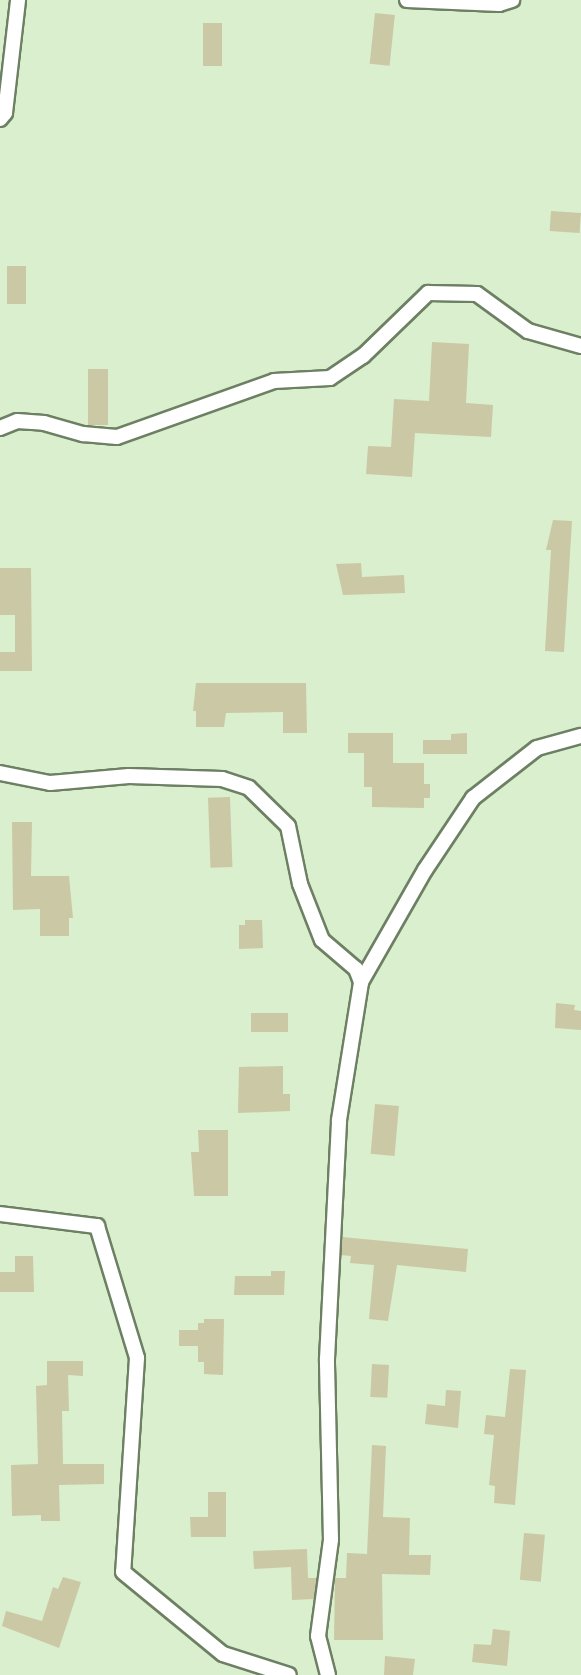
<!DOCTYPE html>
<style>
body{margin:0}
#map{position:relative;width:581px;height:1675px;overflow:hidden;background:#daefce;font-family:Lora,serif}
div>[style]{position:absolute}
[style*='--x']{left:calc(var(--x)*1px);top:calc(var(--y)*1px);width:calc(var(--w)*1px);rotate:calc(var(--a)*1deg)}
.building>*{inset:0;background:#cbc8a5;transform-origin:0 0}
.roads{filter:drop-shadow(2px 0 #6d8063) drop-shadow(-2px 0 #6d8063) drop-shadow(0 2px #6d8063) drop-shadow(0 -2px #6d8063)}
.street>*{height:14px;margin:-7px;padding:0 7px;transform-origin:7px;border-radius:7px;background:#fff}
span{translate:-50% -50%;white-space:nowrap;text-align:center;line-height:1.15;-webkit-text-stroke:4.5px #fff;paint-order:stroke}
</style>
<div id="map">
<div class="building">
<div style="left:375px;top:13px;width:20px;height:51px;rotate:6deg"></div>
<div style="left:203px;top:23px;width:19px;height:43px"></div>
<div style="left:551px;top:211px;width:30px;height:20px;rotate:4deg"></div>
<div style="left:7px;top:266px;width:19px;height:38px"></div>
<div style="clip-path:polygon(432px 342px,469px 344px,466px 403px,493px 405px,491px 437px,415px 433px,412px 477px,366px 474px,368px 446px,391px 447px,394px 399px,429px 401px)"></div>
<div style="left:88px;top:369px;width:20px;height:56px"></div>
<div style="clip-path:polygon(553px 520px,572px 521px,564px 652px,545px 651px,551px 550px,546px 550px)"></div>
<div style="clip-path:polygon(361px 563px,362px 577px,404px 575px,405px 593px,343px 595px,336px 564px)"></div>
<div style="clip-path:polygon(0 568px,31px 568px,32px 671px,0 671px,0 652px,15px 652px,15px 615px,0 615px)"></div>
<div style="clip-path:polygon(196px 683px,306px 683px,307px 733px,283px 733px,283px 712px,226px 713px,224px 727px,196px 727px,196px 711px,193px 711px)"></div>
<div style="clip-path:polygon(348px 733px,393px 733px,393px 763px,424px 763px,424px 784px,430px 784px,430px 798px,424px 798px,424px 808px,372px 807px,372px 787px,364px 787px,364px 753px,348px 753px)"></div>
<div style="clip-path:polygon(467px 733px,467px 754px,423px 754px,423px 740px,451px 740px,451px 734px)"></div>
<div style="left:230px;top:797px;width:70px;height:22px;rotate:88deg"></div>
<div style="clip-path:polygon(12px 822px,32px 822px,31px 876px,69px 876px,73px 918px,69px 918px,69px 936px,40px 936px,40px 909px,13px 910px)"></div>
<div style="clip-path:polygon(245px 920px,262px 920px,263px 948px,239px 949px,239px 925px,245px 925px)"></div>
<div style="clip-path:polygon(556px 1003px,575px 1005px,574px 1010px,581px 1011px,581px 1030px,555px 1028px)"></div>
<div style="left:288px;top:1013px;width:19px;height:37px;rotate:90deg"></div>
<div style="clip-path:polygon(283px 1066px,283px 1094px,290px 1094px,290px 1111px,238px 1113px,239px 1067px)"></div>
<div style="left:375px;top:1104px;width:24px;height:50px;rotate:5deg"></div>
<div style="clip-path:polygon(198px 1130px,228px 1130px,228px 1196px,194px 1196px,191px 1152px,199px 1152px)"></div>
<div style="clip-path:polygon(342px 1237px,468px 1249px,466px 1272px,397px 1265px,388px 1321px,369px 1319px,374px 1265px,350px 1263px,351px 1256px,341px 1255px)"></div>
<div style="clip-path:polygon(15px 1256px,33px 1256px,34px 1292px,0 1292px,0 1272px,15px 1272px)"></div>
<div style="clip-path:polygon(271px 1271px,285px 1271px,284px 1295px,234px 1295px,235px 1276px,271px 1276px)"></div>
<div style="clip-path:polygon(204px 1319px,224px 1319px,223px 1375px,204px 1374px,204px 1362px,198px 1362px,198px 1346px,179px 1346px,179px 1330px,198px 1330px,198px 1323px,204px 1323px)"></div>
<div style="clip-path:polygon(47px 1361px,83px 1361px,83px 1376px,68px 1375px,69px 1411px,62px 1411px,63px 1464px,104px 1464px,104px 1484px,59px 1485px,60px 1521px,41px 1521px,41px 1515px,12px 1516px,11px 1465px,38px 1464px,36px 1386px,47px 1385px)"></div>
<div style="left:372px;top:1364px;width:17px;height:33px;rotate:3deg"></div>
<div style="clip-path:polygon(510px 1369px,526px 1370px,515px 1505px,494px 1503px,495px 1486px,489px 1485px,494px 1435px,484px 1434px,486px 1415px,505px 1417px)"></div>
<div style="clip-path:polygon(446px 1390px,461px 1391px,458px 1428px,425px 1424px,427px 1404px,445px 1406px)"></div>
<div style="clip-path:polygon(372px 1445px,386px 1446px,383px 1517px,410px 1518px,409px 1555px,431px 1555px,430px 1575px,382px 1574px,383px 1640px,334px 1640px,335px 1578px,346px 1578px,347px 1553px,367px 1554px)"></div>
<div style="clip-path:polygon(208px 1492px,226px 1492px,226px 1537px,191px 1537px,190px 1517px,208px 1517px)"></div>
<div style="left:524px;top:1533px;width:21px;height:47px;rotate:5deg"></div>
<div style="clip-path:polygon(307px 1549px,308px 1578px,317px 1578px,314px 1599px,292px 1600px,291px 1567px,254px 1569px,253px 1551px)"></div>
<div style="clip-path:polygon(63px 1577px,81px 1582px,59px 1648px,2px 1626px,6px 1611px,42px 1621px,53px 1587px,58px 1589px)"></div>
<div style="clip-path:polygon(493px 1629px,510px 1631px,507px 1666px,472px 1662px,474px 1644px,491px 1645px)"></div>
<div style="clip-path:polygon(385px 1656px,415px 1659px,413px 1675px,384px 1675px)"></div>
</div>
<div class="roads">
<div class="street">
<div style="--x:407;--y:0;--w:92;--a:2.5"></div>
<div style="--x:499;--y:4;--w:14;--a:-17"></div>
<div style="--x:0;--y:119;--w:8;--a:-50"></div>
<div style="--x:5;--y:113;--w:114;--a:-83.4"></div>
<div style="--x:0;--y:428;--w:18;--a:-22"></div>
<div style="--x:17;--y:421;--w:27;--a:4"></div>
<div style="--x:44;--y:423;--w:41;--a:15.8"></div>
<div style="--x:83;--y:434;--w:34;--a:5"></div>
<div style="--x:117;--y:437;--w:167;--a:-19.6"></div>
<div style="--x:274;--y:381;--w:56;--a:-3.1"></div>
<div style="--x:330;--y:378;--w:40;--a:-34"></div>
<div style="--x:363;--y:356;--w:91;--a:-44.1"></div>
<div style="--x:428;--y:293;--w:49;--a:1.2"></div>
<div style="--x:477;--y:294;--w:63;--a:36"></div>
<div style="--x:528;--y:331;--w:55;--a:15.8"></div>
<div style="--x:0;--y:773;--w:51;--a:11.3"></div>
<div style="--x:50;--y:783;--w:79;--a:-5.1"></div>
<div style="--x:129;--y:776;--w:93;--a:1.8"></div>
<div style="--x:222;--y:779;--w:28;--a:18"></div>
<div style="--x:249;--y:788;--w:54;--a:44.3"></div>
<div style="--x:288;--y:826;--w:59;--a:78.3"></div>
<div style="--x:300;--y:884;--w:60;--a:68.6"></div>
<div style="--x:322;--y:940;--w:45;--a:40.5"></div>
<div style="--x:356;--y:969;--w:14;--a:69"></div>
<div style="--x:0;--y:1214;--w:98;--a:7.1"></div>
<div style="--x:97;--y:1226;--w:138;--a:73.1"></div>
<div style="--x:137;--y:1358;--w:214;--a:93.7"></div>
<div style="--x:123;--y:1572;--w:129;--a:39.4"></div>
<div style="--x:223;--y:1654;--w:69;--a:17.7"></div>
<div style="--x:328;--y:1675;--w:40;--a:-104.4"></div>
<div style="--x:318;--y:1636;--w:97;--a:-82.3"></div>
<div style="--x:331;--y:1540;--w:181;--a:-91.3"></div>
<div style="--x:327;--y:1359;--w:239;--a:-87.1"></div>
<div style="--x:339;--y:1120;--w:140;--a:-80.9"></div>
<div style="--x:361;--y:982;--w:129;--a:-60.3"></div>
<div style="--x:425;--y:870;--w:87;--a:-56.3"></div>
<div style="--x:473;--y:798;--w:81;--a:-38"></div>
<div style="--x:537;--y:748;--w:46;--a:-15.3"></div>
</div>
</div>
</div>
